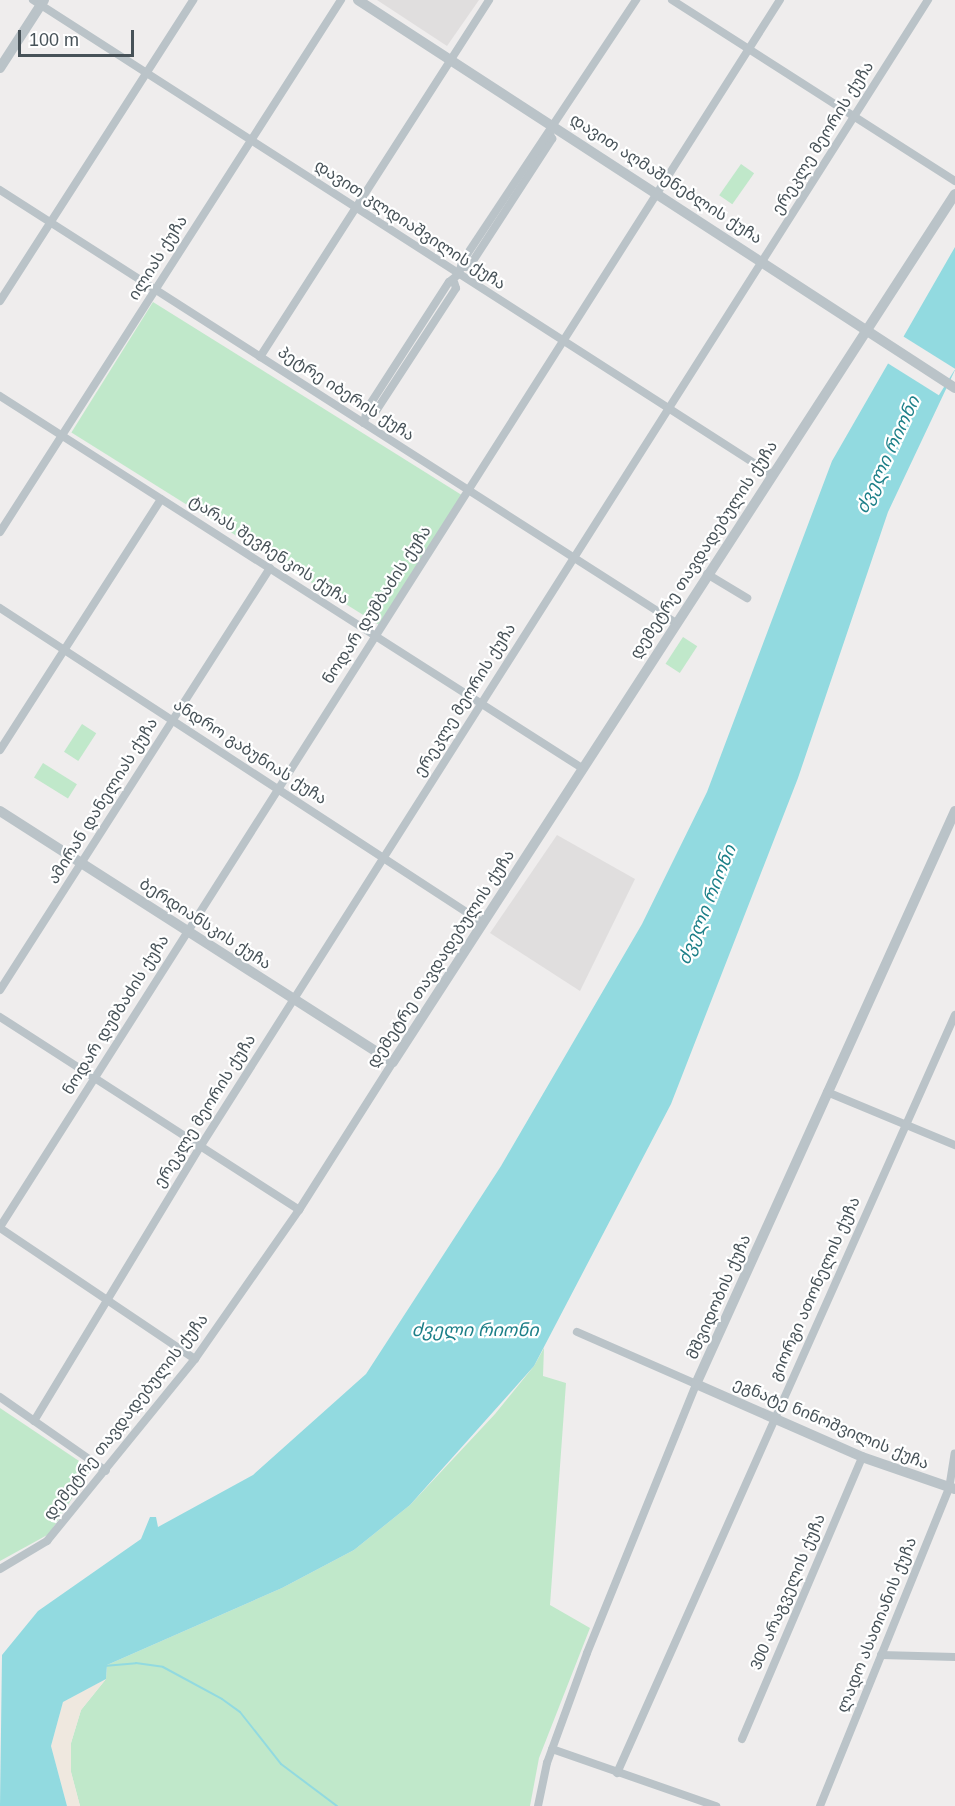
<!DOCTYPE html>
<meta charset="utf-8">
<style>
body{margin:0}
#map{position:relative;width:955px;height:1806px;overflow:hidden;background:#efeded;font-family:Helvetica,"Noto Sans Georgian",sans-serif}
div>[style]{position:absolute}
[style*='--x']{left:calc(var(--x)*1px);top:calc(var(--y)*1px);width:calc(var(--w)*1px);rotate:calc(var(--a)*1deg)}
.education>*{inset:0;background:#e0dede}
.green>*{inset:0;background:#c0e8ca;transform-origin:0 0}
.sand>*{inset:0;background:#efe8df}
.water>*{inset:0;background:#92dae0}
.pier>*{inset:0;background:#efeded;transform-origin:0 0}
.stream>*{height:2px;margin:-1px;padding:0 1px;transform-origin:1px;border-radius:1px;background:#92dae0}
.minor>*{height:8px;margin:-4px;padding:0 4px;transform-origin:4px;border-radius:4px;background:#bac3c8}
.tertiary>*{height:10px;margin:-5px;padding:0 5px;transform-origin:5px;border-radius:5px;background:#bac3c8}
span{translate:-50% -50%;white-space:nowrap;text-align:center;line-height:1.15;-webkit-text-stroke:4.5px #fff;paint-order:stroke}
.street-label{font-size:16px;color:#475258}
.water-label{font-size:18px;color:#1c7f88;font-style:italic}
.scale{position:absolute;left:18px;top:30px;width:116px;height:27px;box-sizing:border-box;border:3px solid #475258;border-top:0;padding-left:8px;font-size:18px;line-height:21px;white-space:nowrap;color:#475258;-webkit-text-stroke:4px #fff;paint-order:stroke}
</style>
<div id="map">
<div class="education">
<div style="clip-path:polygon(377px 0,479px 0,447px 46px)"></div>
<div style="clip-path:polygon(557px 835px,635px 879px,580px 991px,490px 933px)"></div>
</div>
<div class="green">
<div style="left:741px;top:164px;width:16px;height:38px;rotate:35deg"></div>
<div style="left:153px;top:302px;width:364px;height:154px;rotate:32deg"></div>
<div style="left:683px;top:637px;width:17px;height:32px;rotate:33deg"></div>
<div style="left:82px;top:724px;width:17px;height:33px;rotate:33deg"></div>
<div style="left:43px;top:763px;width:40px;height:17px;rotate:32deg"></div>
<div style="clip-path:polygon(544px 1348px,543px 1376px,566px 1383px,550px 1605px,590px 1628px,539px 1758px,530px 1806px,80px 1806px,71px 1772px,71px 1743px,81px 1710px,106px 1679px,107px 1665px,282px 1588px,354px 1550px,410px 1505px,495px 1414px,534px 1366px)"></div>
<div style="clip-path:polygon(0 1408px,91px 1469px,49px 1534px,0 1561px)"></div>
</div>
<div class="sand">
<div style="clip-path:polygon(106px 1679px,81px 1710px,71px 1743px,71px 1772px,80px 1806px,67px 1806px,51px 1746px,63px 1702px)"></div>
</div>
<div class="water">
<div style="clip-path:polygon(955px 247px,955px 370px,888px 512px,798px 778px,671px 1104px,534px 1366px,410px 1505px,354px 1550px,282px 1588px,107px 1665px,106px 1679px,63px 1702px,51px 1746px,67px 1806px,0 1806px,2px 1655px,38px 1611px,141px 1539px,150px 1517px,156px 1517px,158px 1527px,253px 1475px,366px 1374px,501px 1166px,642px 924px,707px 792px,832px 461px)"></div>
</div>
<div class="pier">
<div style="left:901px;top:335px;width:64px;height:31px;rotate:32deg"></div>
</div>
<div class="stream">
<div style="--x:104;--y:1666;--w:32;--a:-5"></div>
<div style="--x:136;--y:1663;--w:27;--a:8"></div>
<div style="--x:163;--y:1667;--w:67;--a:28.5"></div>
<div style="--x:222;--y:1699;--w:22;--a:36"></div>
<div style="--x:240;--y:1712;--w:66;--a:51.7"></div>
<div style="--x:281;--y:1764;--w:70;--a:36.9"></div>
</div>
<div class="minor">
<div style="--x:33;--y:0;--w:877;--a:32.71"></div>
<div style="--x:672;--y:0;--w:336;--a:32.6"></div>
<div style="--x:0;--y:190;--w:803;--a:32.64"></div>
<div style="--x:464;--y:267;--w:5;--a:0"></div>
<div style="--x:469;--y:267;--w:153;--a:-57"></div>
<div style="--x:552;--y:139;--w:5;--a:-112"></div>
<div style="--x:0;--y:301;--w:358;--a:-57.3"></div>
<div style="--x:260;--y:357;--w:424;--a:-57.3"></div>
<div style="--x:0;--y:396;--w:691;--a:32.59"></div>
<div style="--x:368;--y:415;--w:6;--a:-9"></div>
<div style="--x:374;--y:414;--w:150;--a:-56.9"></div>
<div style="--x:456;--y:288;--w:6;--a:-108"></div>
<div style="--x:364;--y:423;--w:14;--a:-78"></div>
<div style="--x:367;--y:409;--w:151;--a:-57.2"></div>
<div style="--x:449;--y:282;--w:13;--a:-39"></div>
<div style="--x:459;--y:274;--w:12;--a:-76"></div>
<div style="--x:462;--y:262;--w:315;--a:-56.4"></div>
<div style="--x:0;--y:532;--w:632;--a:-57.34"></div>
<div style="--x:707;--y:574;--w:47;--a:31"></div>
<div style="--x:0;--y:608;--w:577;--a:33.11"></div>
<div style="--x:0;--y:750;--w:298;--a:-57.3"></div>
<div style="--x:0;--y:990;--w:501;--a:-57.39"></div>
<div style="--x:0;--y:1017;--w:356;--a:32.8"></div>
<div style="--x:827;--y:1092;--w:139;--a:22.5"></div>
<div style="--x:0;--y:1227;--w:1454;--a:-57.56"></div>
<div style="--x:0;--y:1228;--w:235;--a:33.9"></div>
<div style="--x:0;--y:1397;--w:129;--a:34.9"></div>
<div style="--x:34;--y:1421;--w:320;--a:-58.8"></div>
<div style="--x:200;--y:1147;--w:1359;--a:-57.6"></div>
<div style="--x:0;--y:1569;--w:55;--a:-30.8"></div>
<div style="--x:47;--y:1541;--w:235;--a:-50.9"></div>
<div style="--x:195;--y:1359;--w:182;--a:-55.1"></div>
<div style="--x:299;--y:1210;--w:175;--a:-57.6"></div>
<div style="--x:881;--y:1655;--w:74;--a:1.5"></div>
<div style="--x:742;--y:1739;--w:306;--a:-66.9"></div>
<div style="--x:552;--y:1749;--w:174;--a:19.2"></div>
<div style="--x:617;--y:1773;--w:830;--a:-65.97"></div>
<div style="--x:538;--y:1806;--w:44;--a:-78.2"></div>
<div style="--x:547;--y:1763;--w:117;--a:-70"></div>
<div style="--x:587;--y:1653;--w:290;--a:-67.9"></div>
<div style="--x:696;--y:1384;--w:130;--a:-156.4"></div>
<div style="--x:820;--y:1806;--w:342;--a:-67.9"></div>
<div style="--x:949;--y:1489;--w:36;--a:-81"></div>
</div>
<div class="tertiary">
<div style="--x:358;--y:0;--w:712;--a:33.02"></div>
<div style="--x:0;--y:68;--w:81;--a:-57.1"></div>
<div style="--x:0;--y:811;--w:466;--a:32.6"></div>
<div style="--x:393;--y:1062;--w:1034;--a:-57.08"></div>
<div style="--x:955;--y:811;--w:629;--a:114.32"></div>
<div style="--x:696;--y:1384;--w:181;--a:23.7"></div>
<div style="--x:862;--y:1457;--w:98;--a:19"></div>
</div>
<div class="street-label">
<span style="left:823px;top:138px;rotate:-58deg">ერეკლე მეორის ქუჩა</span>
<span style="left:666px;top:179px;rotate:33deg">დავით აღმაშენებლის ქუჩა</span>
<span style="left:410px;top:225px;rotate:33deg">დავით კლდიაშვილის ქუჩა</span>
<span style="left:158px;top:258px;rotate:-58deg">ილიას ქუჩა</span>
<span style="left:346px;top:394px;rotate:33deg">პეტრე იბერის ქუჩა</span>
<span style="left:269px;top:550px;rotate:33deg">ტარას შევჩენკოს ქუჩა</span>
<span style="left:704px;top:550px;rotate:-57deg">დემეტრე თავდადებულის ქუჩა</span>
<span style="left:377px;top:605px;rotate:-57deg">ნოდარ დუმბაძის ქუჩა</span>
<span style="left:465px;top:700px;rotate:-58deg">ერეკლე მეორის ქუჩა</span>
<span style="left:250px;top:752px;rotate:33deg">ანდრო გაბუნიას ქუჩა</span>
<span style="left:103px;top:801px;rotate:-58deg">ამირან დანელიას ქუჩა</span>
<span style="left:205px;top:924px;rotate:33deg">ბერდიანსკის ქუჩა</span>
<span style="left:441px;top:959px;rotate:-57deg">დემეტრე თავდადებულის ქუჩა</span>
<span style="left:116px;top:1015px;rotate:-58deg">ნოდარ დუმბაძის ქუჩა</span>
<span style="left:205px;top:1111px;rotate:-58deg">ერეკლე მეორის ქუჩა</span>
<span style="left:815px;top:1289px;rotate:-66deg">გიორგი ათონელის ქუჩა</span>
<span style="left:719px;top:1297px;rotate:-66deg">მშვიდობის ქუჩა</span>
<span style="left:126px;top:1417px;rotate:-52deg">დემეტრე თავდადებულის ქუჩა</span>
<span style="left:831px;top:1424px;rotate:23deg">ეგნატე ნინოშვილის ქუჩა</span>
<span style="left:788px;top:1592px;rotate:-67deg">300 არაგველის ქუჩა</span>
<span style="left:877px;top:1625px;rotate:-68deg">ლადო ასათიანის ქუჩა</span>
</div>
<div class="water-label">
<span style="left:888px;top:455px;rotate:-65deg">ძველი რიონი</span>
<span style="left:707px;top:905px;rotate:-68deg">ძველი რიონი</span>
<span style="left:475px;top:1330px">ძველი რიონი</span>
</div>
<div class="scale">100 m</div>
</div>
